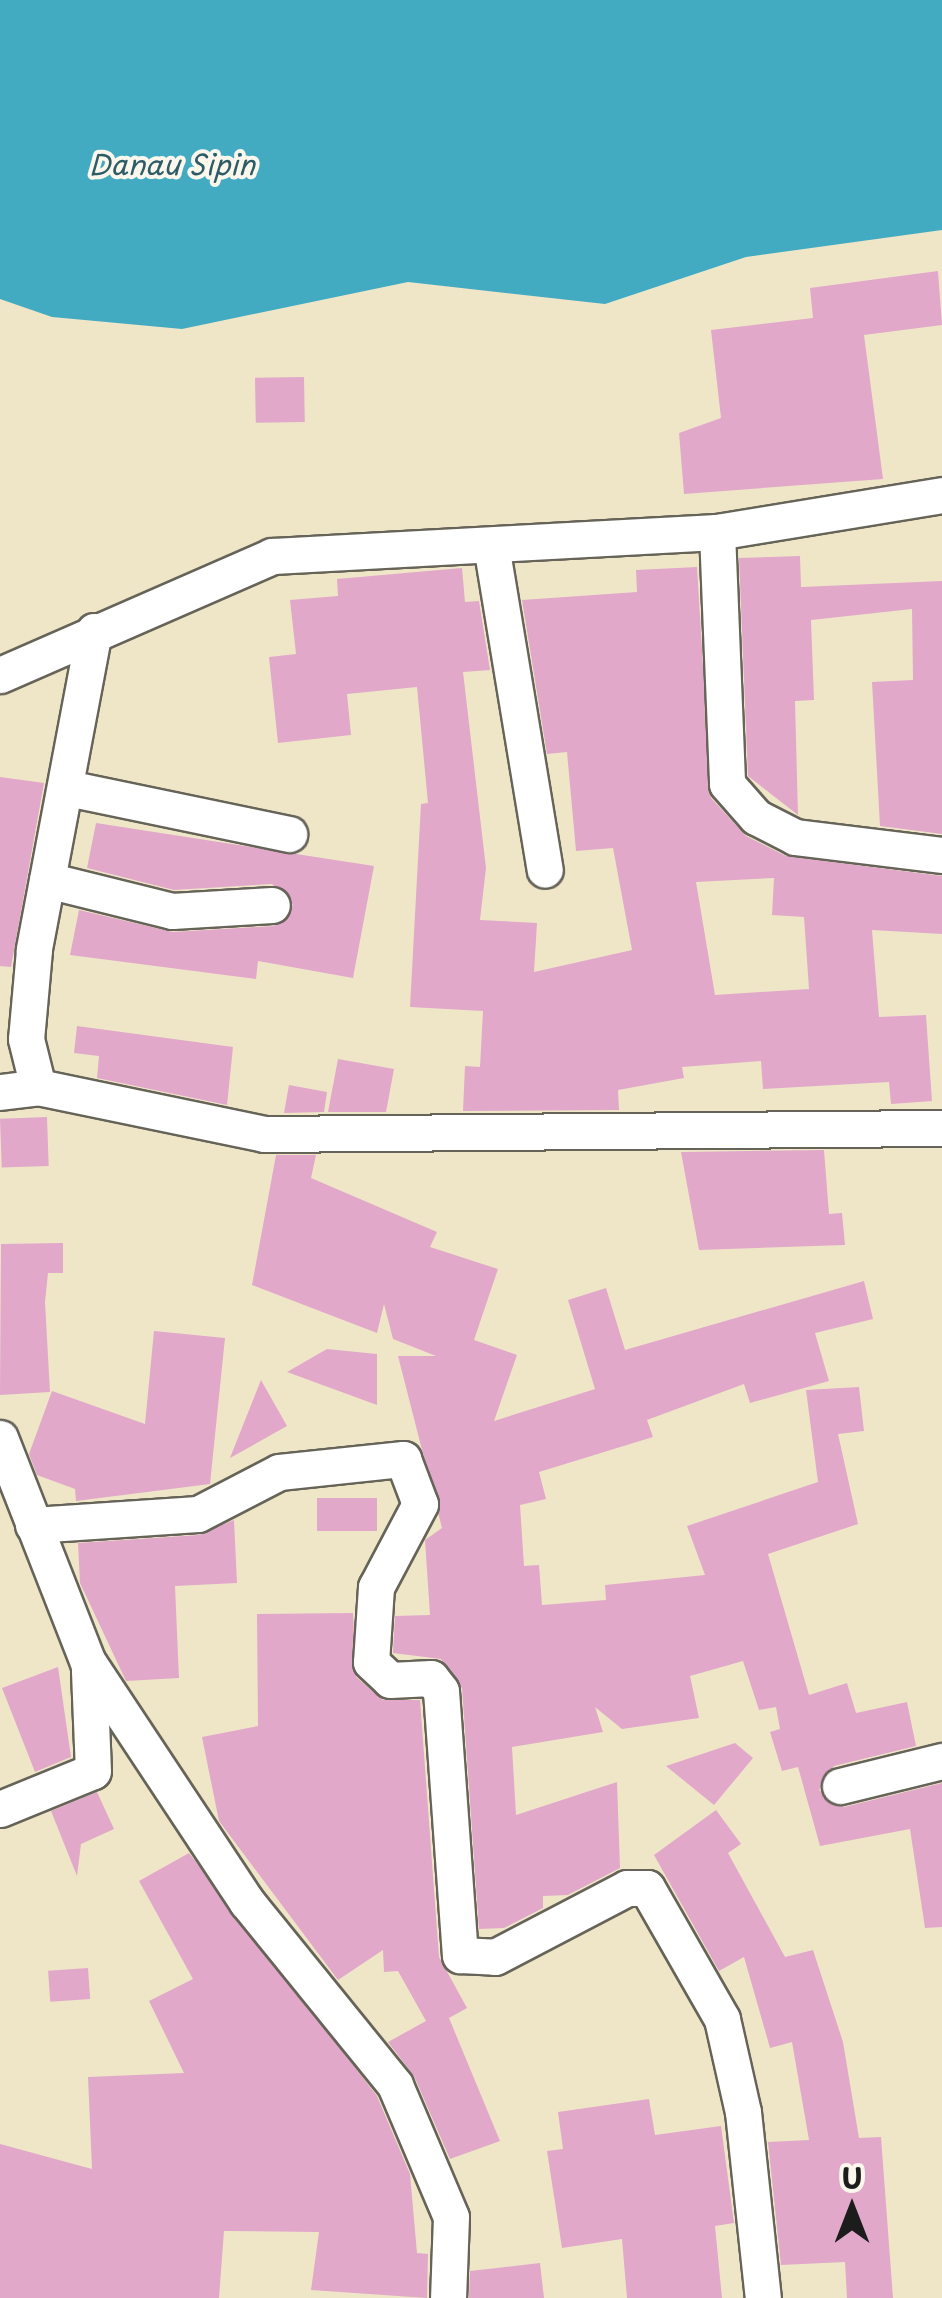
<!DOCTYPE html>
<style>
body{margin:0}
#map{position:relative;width:942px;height:2298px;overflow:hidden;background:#efe6c8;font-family:"Playpen Sans",sans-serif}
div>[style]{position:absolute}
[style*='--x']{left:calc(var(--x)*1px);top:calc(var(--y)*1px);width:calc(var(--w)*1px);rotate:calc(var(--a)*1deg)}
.water>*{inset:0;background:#42abc2}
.building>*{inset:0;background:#e1a8ca;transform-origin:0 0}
.roads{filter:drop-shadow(2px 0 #666358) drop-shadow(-2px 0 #666358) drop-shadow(0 2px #666358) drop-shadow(0 -2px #666358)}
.street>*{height:35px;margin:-17.5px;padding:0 17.5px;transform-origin:17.5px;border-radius:17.5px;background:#fff}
span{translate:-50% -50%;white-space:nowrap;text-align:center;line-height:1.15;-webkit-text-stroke:8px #fbf7ec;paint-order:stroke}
.water-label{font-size:28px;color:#2d5c67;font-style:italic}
.north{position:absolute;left:802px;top:2158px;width:100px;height:100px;-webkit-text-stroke:8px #fbf7ec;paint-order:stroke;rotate:0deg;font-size:28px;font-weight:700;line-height:40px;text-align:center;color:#1c1c1c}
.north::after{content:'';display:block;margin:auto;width:35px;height:45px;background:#1c1c1c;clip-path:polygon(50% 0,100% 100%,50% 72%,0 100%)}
</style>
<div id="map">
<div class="water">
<div style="clip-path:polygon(0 0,942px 0,942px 230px,746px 257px,605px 304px,408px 282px,182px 329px,52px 317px,0 299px)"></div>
</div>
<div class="building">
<div style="clip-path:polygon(938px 271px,942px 325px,864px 335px,883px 479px,684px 494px,679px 433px,721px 418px,711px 330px,813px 318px,810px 288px)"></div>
<div style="left:304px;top:377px;width:45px;height:49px;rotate:89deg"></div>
<div style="clip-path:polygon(800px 556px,801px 587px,942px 581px,942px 834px,880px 826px,872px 682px,913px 680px,912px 609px,811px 620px,814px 700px,795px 701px,798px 815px,748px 776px,739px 558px)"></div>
<div style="clip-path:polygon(evenodd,697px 567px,711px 798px,746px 836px,786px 856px,942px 876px,942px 934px,872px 930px,879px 1017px,926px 1015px,932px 1101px,891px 1104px,889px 1082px,763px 1089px,761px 1061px,682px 1067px,684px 1078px,618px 1090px,619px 1110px,463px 1111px,465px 1066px,480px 1067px,483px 1011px,410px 1007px,421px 804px,428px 803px,417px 687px,347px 694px,351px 735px,278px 743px,269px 657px,296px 654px,290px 600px,338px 596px,337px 579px,462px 568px,465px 602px,479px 601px,490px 670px,463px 672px,486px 868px,480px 920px,537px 923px,534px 972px,632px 950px,613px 848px,576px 851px,567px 752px,547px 754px,522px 600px,637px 592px,636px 570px,697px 567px,774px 878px,772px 915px,804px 917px,809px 989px,715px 995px,696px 882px,774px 878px)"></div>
<div style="clip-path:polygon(0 777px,44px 783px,11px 967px,0 966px)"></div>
<div style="clip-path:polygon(96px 823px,374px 866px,353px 978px,258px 961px,256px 979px,70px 955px,79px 910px,173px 932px,274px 926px,293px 905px,272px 884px,174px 890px,87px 868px)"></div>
<div style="clip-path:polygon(77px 1026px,233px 1047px,227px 1105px,97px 1078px,99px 1056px,74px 1053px)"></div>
<div style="clip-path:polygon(338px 1059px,394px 1069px,386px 1112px,328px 1112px)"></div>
<div style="clip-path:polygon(289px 1085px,327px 1092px,324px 1112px,284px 1113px)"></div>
<div style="left:47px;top:1117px;width:49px;height:47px;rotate:88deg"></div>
<div style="clip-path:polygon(824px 1150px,829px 1214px,842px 1213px,845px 1245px,699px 1250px,681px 1152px)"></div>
<div style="clip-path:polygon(276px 1155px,316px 1155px,311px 1178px,437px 1232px,430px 1247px,498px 1269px,474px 1340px,517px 1355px,494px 1421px,595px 1389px,568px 1300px,606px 1288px,625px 1350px,864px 1281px,873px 1319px,815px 1333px,829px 1381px,750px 1403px,744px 1384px,647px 1420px,653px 1437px,539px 1472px,546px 1499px,520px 1505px,524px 1566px,539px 1565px,542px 1605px,606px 1600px,605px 1585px,705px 1575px,687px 1526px,818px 1482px,806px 1390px,859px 1387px,864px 1431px,838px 1434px,858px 1524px,768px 1554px,809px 1695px,847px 1683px,856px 1713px,907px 1702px,916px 1746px,834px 1766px,819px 1790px,844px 1807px,942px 1783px,942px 1927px,925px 1928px,910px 1829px,820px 1846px,798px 1767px,782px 1771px,770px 1732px,780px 1729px,776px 1707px,759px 1710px,743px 1661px,690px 1676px,699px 1718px,622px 1729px,595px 1707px,603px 1732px,512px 1747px,516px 1815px,617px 1782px,620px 1868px,568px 1895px,543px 1896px,543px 1908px,504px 1928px,479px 1929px,462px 1688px,441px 1659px,393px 1653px,395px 1616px,430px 1615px,425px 1540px,442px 1528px,398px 1356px,436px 1356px,393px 1339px,384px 1304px,377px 1333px,252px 1285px)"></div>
<div style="clip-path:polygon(63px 1243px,63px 1273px,48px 1273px,45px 1302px,50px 1392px,0 1395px,1px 1244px)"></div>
<div style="clip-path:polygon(154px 1331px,225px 1338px,210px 1484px,76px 1501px,75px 1489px,37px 1475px,29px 1454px,52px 1391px,145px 1424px)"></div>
<div style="clip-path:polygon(327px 1349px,377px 1354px,377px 1405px,287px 1372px)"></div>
<div style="clip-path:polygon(261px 1380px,287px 1426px,230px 1458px,222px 1478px)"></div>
<div style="left:377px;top:1498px;width:33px;height:60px;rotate:90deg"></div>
<div style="clip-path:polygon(234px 1520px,237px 1583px,175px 1586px,179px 1678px,126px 1681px,80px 1583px,78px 1543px,199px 1535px)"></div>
<div style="clip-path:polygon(353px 1613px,356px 1677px,383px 1700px,420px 1700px,439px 1957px,467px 2008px,449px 2018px,500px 2141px,450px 2159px,414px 2076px,388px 2042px,426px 2021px,398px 1971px,384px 1972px,383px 1950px,338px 1980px,219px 1821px,202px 1737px,258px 1726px,257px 1614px)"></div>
<div style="clip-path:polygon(58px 1667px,71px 1757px,35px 1772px,2px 1688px)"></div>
<div style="clip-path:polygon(735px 1743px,753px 1758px,714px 1805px,666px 1766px)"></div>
<div style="clip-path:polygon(97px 1792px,114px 1829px,81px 1844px,77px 1876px,51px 1811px)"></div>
<div style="clip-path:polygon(716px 1810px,741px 1844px,728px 1853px,785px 1957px,813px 1950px,843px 2042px,859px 2138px,881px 2137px,893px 2298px,847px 2298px,845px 2262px,781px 2265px,768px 2142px,809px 2140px,792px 2042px,770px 2048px,744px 1957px,719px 1971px,654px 1855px)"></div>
<div style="clip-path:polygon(189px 1853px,377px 2096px,410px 2174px,417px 2253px,428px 2254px,427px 2298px,311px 2290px,319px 2232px,224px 2231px,219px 2298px,0 2298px,0 2144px,92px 2169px,88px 2077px,184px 2073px,149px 2001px,193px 1979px,139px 1881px)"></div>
<div style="left:88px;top:1968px;width:31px;height:40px;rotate:86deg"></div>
<div style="clip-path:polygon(649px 2099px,655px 2135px,721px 2126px,734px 2223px,715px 2226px,722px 2298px,627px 2298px,622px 2239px,562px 2248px,547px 2151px,563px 2149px,558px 2112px)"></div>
<div style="clip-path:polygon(540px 2263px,544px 2298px,469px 2298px,470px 2271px)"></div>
</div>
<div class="roads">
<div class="street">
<div style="--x:717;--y:532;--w:252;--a:87.7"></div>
<div style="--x:727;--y:784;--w:44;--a:48.7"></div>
<div style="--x:756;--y:817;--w:44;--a:27.1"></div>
<div style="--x:795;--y:837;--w:148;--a:7"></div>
<div style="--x:491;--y:545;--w:329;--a:80.6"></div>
<div style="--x:94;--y:631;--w:325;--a:100.7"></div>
<div style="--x:34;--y:950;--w:89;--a:95.1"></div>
<div style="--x:26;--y:1039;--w:49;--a:76"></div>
<div style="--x:38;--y:1087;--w:231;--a:11.7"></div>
<div style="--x:264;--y:1134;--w:678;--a:-0.51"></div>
<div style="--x:0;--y:675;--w:297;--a:-23.6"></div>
<div style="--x:272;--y:556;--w:446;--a:-3.1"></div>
<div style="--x:717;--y:532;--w:228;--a:-9.3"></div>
<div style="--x:67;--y:788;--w:227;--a:11.7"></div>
<div style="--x:47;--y:880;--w:129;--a:13.9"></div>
<div style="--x:172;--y:911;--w:100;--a:-3.4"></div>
<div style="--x:0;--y:1092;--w:38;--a:-7"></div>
<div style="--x:0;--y:1438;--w:241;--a:68.6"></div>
<div style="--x:88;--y:1662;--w:288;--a:56.5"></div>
<div style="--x:247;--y:1902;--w:235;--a:51"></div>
<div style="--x:395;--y:2085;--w:143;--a:67"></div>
<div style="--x:451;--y:2217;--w:81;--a:92.1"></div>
<div style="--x:33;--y:1525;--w:165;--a:-3.8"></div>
<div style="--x:198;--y:1514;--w:91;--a:-27.4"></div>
<div style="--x:279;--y:1472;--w:125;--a:-6"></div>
<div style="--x:403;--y:1459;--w:48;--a:69.3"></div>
<div style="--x:420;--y:1504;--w:94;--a:117.9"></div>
<div style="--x:376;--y:1587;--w:75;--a:93.8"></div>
<div style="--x:371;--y:1662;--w:26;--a:43"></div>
<div style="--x:390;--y:1680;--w:41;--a:-2.8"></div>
<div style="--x:431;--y:1678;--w:16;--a:52"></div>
<div style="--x:441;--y:1691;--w:265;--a:85.9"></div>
<div style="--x:460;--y:1955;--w:35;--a:3"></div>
<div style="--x:495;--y:1957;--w:149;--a:-27.6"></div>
<div style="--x:627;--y:1888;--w:20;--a:0"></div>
<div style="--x:647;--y:1888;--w:151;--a:60.2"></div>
<div style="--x:722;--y:2019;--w:95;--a:77.3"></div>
<div style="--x:743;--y:2112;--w:187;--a:83.9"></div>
<div style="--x:840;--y:1786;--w:105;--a:-13.8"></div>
<div style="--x:0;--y:1809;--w:100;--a:-22.2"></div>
<div style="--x:93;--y:1771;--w:101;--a:-92.3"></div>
</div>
</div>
<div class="water-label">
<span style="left:172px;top:164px">Danau Sipin</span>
</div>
<div class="north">U</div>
</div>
